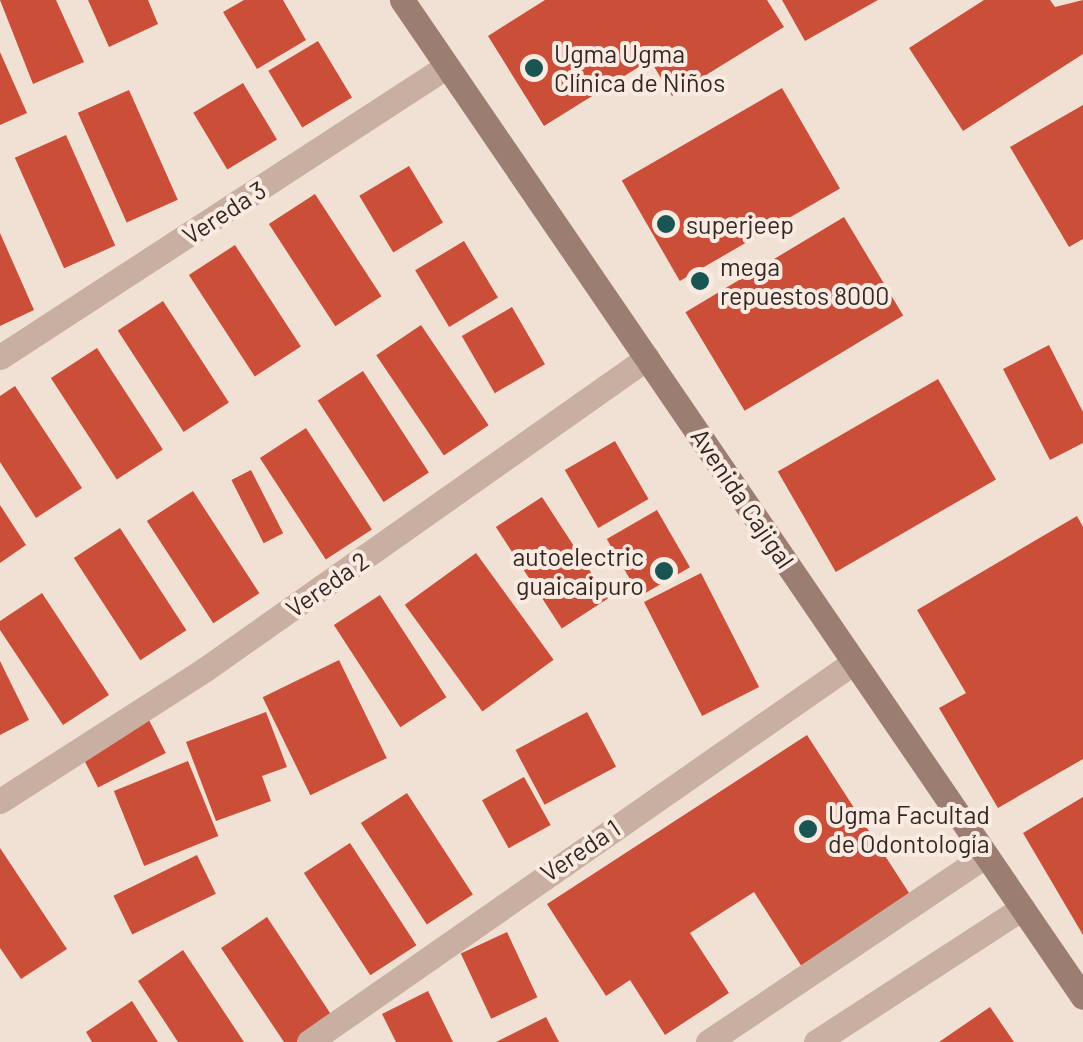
<!DOCTYPE html>
<meta charset="utf-8">
<style>
body{margin:0}
#map{position:relative;width:1083px;height:1042px;overflow:hidden;background:#f1e1d5;font-family:Barlow,sans-serif}
div>[style]{position:absolute}
[style*='--x']{left:calc(var(--x)*1px);top:calc(var(--y)*1px);width:calc(var(--w)*1px);rotate:calc(var(--a)*1deg)}
.building>*{inset:0;background:#cb4e39;transform-origin:0 0}
.minor>*{height:25px;margin:-12.5px;padding:0 12.5px;transform-origin:12.5px;border-radius:12.5px;background:#c9afa1}
.secondary>*{height:25px;margin:-12.5px;padding:0 12.5px;transform-origin:12.5px;border-radius:12.5px;background:#9c7d72}
.dots>*{width:28px;height:28px;translate:-50% -50%;box-sizing:border-box;border:5px solid #f9ebe1;border-radius:50%}
span{translate:-50% -50%;white-space:nowrap;text-align:center;line-height:1.15;-webkit-text-stroke:8px #f9ebe1;paint-order:stroke}
.poi-label{font-size:25px;color:#332724}
.left{translate:0 -50%;text-align:left}
.right{translate:-100% -50%;text-align:right}
.street-label{font-size:25px;color:#332724}
</style>
<div id="map">
<div class="building">
<div style="clip-path:polygon(0 0,56px 0,84px 62px,33px 84px)"></div>
<div style="clip-path:polygon(88px 0,148px 0,158px 24px,109px 47px)"></div>
<div style="clip-path:polygon(244px 0,283px 0,306px 40px,257px 69px,223px 12px)"></div>
<div style="clip-path:polygon(545px 0,767px 0,784px 27px,672px 96px,650px 60px,544px 126px,488px 36px)"></div>
<div style="clip-path:polygon(782px 0,878px 0,805px 41px)"></div>
<div style="clip-path:polygon(984px 0,1050px 0,1055px 7px,1083px 0,1083px 54px,963px 131px,909px 48px)"></div>
<div style="left:318px;top:41px;width:66px;height:58px;rotate:59deg"></div>
<div style="clip-path:polygon(0 52px,27px 113px,0 125px)"></div>
<div style="left:243px;top:83px;width:66px;height:58px;rotate:59deg"></div>
<div style="left:782px;top:88px;width:116px;height:185px;rotate:60deg"></div>
<div style="left:129px;top:90px;width:120px;height:56px;rotate:66deg"></div>
<div style="clip-path:polygon(1083px 105px,1083px 239px,1069px 247px,1010px 147px)"></div>
<div style="left:66px;top:135px;width:121px;height:56px;rotate:66deg"></div>
<div style="left:409px;top:166px;width:66px;height:58px;rotate:59deg"></div>
<div style="left:315px;top:194px;width:122px;height:55px;rotate:57deg"></div>
<div style="left:844px;top:217px;width:115px;height:185px;rotate:59deg"></div>
<div style="clip-path:polygon(0 233px,34px 310px,0 326px)"></div>
<div style="left:464px;top:241px;width:66px;height:57px;rotate:59deg"></div>
<div style="left:235px;top:245px;width:121px;height:55px;rotate:57deg"></div>
<div style="left:163px;top:301px;width:121px;height:54px;rotate:57deg"></div>
<div style="left:512px;top:307px;width:66px;height:58px;rotate:60deg"></div>
<div style="left:421px;top:325px;width:121px;height:54px;rotate:56deg"></div>
<div style="clip-path:polygon(1049px 345px,1083px 412px,1083px 443px,1050px 460px,1003px 369px)"></div>
<div style="left:97px;top:348px;width:121px;height:55px;rotate:57deg"></div>
<div style="left:363px;top:371px;width:121px;height:54px;rotate:57deg"></div>
<div style="left:938px;top:379px;width:116px;height:185px;rotate:60deg"></div>
<div style="clip-path:polygon(15px 386px,82px 488px,36px 518px,0 462px,0 396px)"></div>
<div style="left:306px;top:428px;width:121px;height:55px;rotate:57deg"></div>
<div style="left:615px;top:441px;width:67px;height:58px;rotate:60deg"></div>
<div style="left:251px;top:470px;width:71px;height:22px;rotate:63deg"></div>
<div style="left:193px;top:491px;width:122px;height:55px;rotate:57deg"></div>
<div style="left:542px;top:497px;width:121px;height:55px;rotate:57deg"></div>
<div style="clip-path:polygon(0 505px,26px 545px,0 563px)"></div>
<div style="left:657px;top:510px;width:66px;height:58px;rotate:60deg"></div>
<div style="clip-path:polygon(1077px 516px,1083px 527px,1083px 759px,998px 808px,939px 708px,966px 693px,917px 610px)"></div>
<div style="left:120px;top:528px;width:122px;height:55px;rotate:57deg"></div>
<div style="left:476px;top:553px;width:132px;height:88px;rotate:54deg"></div>
<div style="left:701px;top:573px;width:128px;height:64px;rotate:63deg"></div>
<div style="clip-path:polygon(42px 593px,109px 695px,63px 725px,0 630px,0 621px)"></div>
<div style="left:380px;top:595px;width:122px;height:55px;rotate:57deg"></div>
<div style="left:339px;top:660px;width:109px;height:85px;rotate:64deg"></div>
<div style="clip-path:polygon(0 661px,29px 720px,0 735px)"></div>
<div style="clip-path:polygon(266px 712px,287px 767px,262px 776px,271px 801px,216px 821px,186px 742px)"></div>
<div style="left:587px;top:712px;width:62px;height:81px;rotate:62deg"></div>
<div style="left:149px;top:720px;width:37px;height:76px;rotate:63deg"></div>
<div style="clip-path:polygon(807px 735px,911px 896px,802px 967px,754px 892px,690px 933px,729px 993px,665px 1035px,630px 980px,606px 996px,547px 904px)"></div>
<div style="left:188px;top:761px;width:81px;height:80px;rotate:68deg"></div>
<div style="left:524px;top:777px;width:55px;height:48px;rotate:61deg"></div>
<div style="left:407px;top:793px;width:121px;height:55px;rotate:57deg"></div>
<div style="clip-path:polygon(1083px 797px,1083px 935px,1023px 833px)"></div>
<div style="left:350px;top:843px;width:122px;height:55px;rotate:57deg"></div>
<div style="clip-path:polygon(0 848px,67px 949px,21px 979px,0 948px)"></div>
<div style="left:197px;top:855px;width:43px;height:93px;rotate:64deg"></div>
<div style="clip-path:polygon(267px 917px,334px 1019px,298px 1042px,284px 1042px,221px 948px)"></div>
<div style="left:507px;top:932px;width:72px;height:51px;rotate:65deg"></div>
<div style="clip-path:polygon(183px 950px,244px 1042px,178px 1042px,138px 981px)"></div>
<div style="clip-path:polygon(428px 991px,453px 1042px,396px 1042px,382px 1014px)"></div>
<div style="clip-path:polygon(132px 1001px,158px 1042px,92px 1042px,86px 1032px)"></div>
<div style="clip-path:polygon(990px 1007px,1014px 1042px,939px 1042px)"></div>
<div style="clip-path:polygon(546px 1017px,559px 1042px,496px 1042px)"></div>
</div>
<div class="minor">
<div style="--x:0;--y:357;--w:533;--a:-33.06"></div>
<div style="--x:0;--y:801;--w:242;--a:-32.7"></div>
<div style="--x:204;--y:670;--w:542;--a:-35.16"></div>
<div style="--x:309;--y:1042;--w:664;--a:-34.89"></div>
<div style="--x:708;--y:1042;--w:335;--a:-33.9"></div>
<div style="--x:816;--y:1042;--w:246;--a:-33"></div>
</div>
<div class="secondary">
<div style="--x:402;--y:0;--w:1207;--a:55.67"></div>
</div>
<div class="dots">
<div style="left:534px;top:68px;background:#185553"></div>
<div style="left:666px;top:224px;background:#185553"></div>
<div style="left:700px;top:281px;background:#185553"></div>
<div style="left:664px;top:571px;background:#185553"></div>
<div style="left:808px;top:829px;background:#185553"></div>
</div>
<div class="poi-label">
<span class="left" style="left:554px;top:68px">Ugma Ugma<br>Clínica de Niños</span>
<span class="left" style="left:686px;top:224px">superjeep</span>
<span class="left" style="left:720px;top:281px">mega<br>repuestos 8000</span>
<span class="right" style="left:644px;top:571px">autoelectric<br>guaicaipuro</span>
<span class="left" style="left:828px;top:829px">Ugma Facultad<br>de Odontología</span>
</div>
<div class="street-label">
<span style="left:224px;top:212px;rotate:-33deg">Vereda 3</span>
<span style="left:743px;top:498px;rotate:56deg">Avenida Cajigal</span>
<span style="left:327px;top:584px;rotate:-35deg">Vereda 2</span>
<span style="left:580px;top:850px;rotate:-34deg">Vereda 1</span>
</div>
</div>
